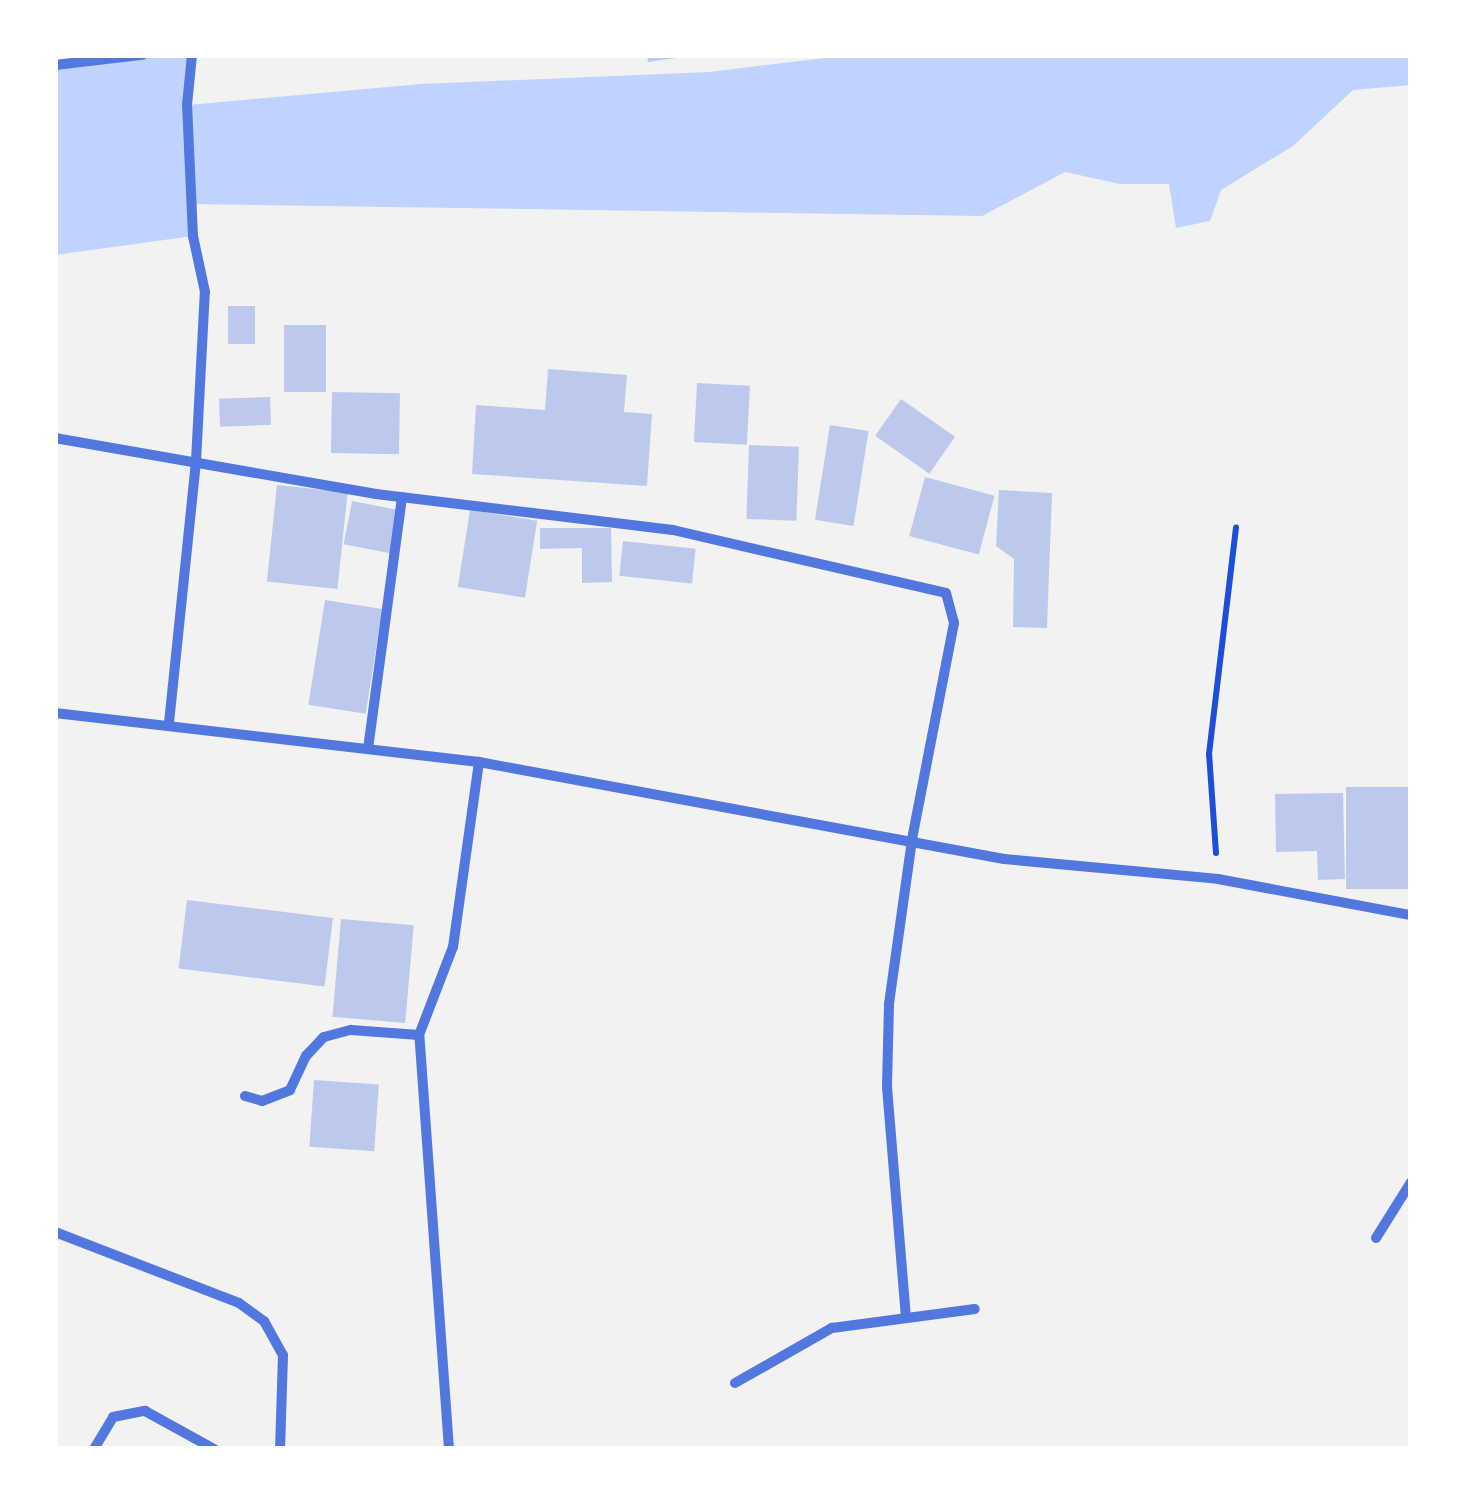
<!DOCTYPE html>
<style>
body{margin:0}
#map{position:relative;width:1466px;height:1504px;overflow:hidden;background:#f2f2f2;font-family:Georgia,serif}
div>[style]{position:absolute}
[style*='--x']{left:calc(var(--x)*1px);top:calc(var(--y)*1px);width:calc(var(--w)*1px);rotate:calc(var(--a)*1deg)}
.water>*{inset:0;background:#bfd3fe}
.river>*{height:82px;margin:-41px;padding:0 41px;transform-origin:41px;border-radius:41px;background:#bfd3fe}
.building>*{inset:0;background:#bdc9ec;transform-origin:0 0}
.path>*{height:6px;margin:-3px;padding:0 3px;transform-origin:3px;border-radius:3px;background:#1d4ed8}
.minor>*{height:10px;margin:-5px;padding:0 5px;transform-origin:5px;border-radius:5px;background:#5277de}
span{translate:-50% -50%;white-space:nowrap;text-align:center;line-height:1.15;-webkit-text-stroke:10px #fff;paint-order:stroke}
.frame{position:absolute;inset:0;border:58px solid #fff;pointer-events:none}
</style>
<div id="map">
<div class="water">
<div style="clip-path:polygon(142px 55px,192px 55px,188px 105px,421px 84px,709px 72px,849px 55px,1411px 55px,1411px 85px,1353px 90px,1293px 146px,1221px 190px,1210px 221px,1176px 228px,1169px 184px,1120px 184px,1065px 172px,982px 216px,192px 204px,193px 236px,55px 255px,55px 65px)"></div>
</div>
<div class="river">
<div style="--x:380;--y:147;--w:252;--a:0.2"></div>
<div style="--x:632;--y:148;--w:109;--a:-6.3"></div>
</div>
<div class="building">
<div style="clip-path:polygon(647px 55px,684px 55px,684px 57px,648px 62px)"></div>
<div style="left:228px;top:306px;width:27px;height:38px"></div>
<div style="left:284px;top:325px;width:42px;height:67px"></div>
<div style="clip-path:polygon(548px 369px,627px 375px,624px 412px,652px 414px,647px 486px,472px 474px,476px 405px,545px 410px)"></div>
<div style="left:697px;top:383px;width:53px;height:59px;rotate:3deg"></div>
<div style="left:332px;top:392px;width:68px;height:61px;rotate:1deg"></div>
<div style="left:270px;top:397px;width:28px;height:51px;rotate:88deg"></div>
<div style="left:901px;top:399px;width:66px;height:45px;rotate:35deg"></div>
<div style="left:830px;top:425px;width:39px;height:96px;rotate:9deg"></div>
<div style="left:749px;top:445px;width:50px;height:74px;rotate:2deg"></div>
<div style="left:925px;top:477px;width:72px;height:61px;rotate:15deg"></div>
<div style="left:277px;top:485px;width:71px;height:97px;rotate:6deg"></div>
<div style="clip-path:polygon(999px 490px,1052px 493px,1047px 628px,1013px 627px,1014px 559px,996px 546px)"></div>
<div style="left:352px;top:501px;width:49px;height:44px;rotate:11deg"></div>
<div style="left:470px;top:510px;width:68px;height:78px;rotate:9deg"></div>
<div style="clip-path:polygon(540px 528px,611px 528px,612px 582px,582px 583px,582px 548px,540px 549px)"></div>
<div style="left:623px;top:541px;width:73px;height:35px;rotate:6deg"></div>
<div style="left:325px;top:600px;width:58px;height:106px;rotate:9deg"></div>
<div style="left:1411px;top:787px;width:102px;height:65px;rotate:90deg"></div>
<div style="clip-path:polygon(1343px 793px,1345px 879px,1318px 880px,1317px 851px,1276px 852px,1275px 794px)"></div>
<div style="left:187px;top:900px;width:147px;height:69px;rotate:7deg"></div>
<div style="left:341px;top:919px;width:73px;height:98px;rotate:5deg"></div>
<div style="left:314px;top:1080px;width:65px;height:67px;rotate:4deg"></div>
</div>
<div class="path">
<div style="--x:1216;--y:853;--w:99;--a:-94"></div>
<div style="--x:1209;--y:754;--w:228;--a:-83.2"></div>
</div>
<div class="minor">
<div style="--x:55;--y:65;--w:88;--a:-6.6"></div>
<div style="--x:55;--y:438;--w:326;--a:9.9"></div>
<div style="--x:376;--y:494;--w:299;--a:6.9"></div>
<div style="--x:673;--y:530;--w:280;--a:13"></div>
<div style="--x:946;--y:593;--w:31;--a:75"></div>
<div style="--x:954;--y:623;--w:221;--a:101"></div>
<div style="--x:912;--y:840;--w:166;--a:98"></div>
<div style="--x:889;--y:1004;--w:83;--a:91.4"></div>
<div style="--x:887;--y:1087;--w:230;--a:85.3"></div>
<div style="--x:55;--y:713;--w:427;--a:6.6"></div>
<div style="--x:479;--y:762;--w:534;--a:10.47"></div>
<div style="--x:1004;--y:859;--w:215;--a:5.3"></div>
<div style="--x:1218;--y:879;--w:196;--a:10.6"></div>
<div style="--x:169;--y:723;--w:263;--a:-84.1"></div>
<div style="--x:196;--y:461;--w:169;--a:-87"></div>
<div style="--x:205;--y:292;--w:57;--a:-102.1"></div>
<div style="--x:193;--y:236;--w:131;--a:-92.6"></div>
<div style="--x:187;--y:105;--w:50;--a:-84.3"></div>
<div style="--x:368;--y:749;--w:254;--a:-82.3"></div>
<div style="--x:245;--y:1096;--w:18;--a:16"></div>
<div style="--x:262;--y:1101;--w:30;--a:-21"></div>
<div style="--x:290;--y:1090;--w:38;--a:-65"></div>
<div style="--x:306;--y:1056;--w:26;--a:-47"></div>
<div style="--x:324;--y:1037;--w:28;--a:-15"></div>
<div style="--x:351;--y:1030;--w:68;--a:4.2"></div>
<div style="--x:55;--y:1232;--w:197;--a:21.1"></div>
<div style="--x:239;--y:1303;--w:31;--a:36"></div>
<div style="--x:264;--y:1321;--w:39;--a:61"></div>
<div style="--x:283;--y:1355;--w:94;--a:91.8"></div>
<div style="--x:1376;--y:1238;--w:66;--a:-58"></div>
<div style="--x:735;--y:1383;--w:112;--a:-29.6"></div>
<div style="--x:832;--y:1328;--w:144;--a:-7.6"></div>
<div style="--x:94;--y:1449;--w:37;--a:-59"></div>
<div style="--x:113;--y:1417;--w:33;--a:-11"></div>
<div style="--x:145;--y:1411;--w:79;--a:28.8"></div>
<div style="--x:449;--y:1449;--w:415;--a:-94.1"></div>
<div style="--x:419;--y:1035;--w:94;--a:-68.9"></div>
<div style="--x:453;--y:947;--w:187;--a:-82"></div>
</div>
<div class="frame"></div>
</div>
